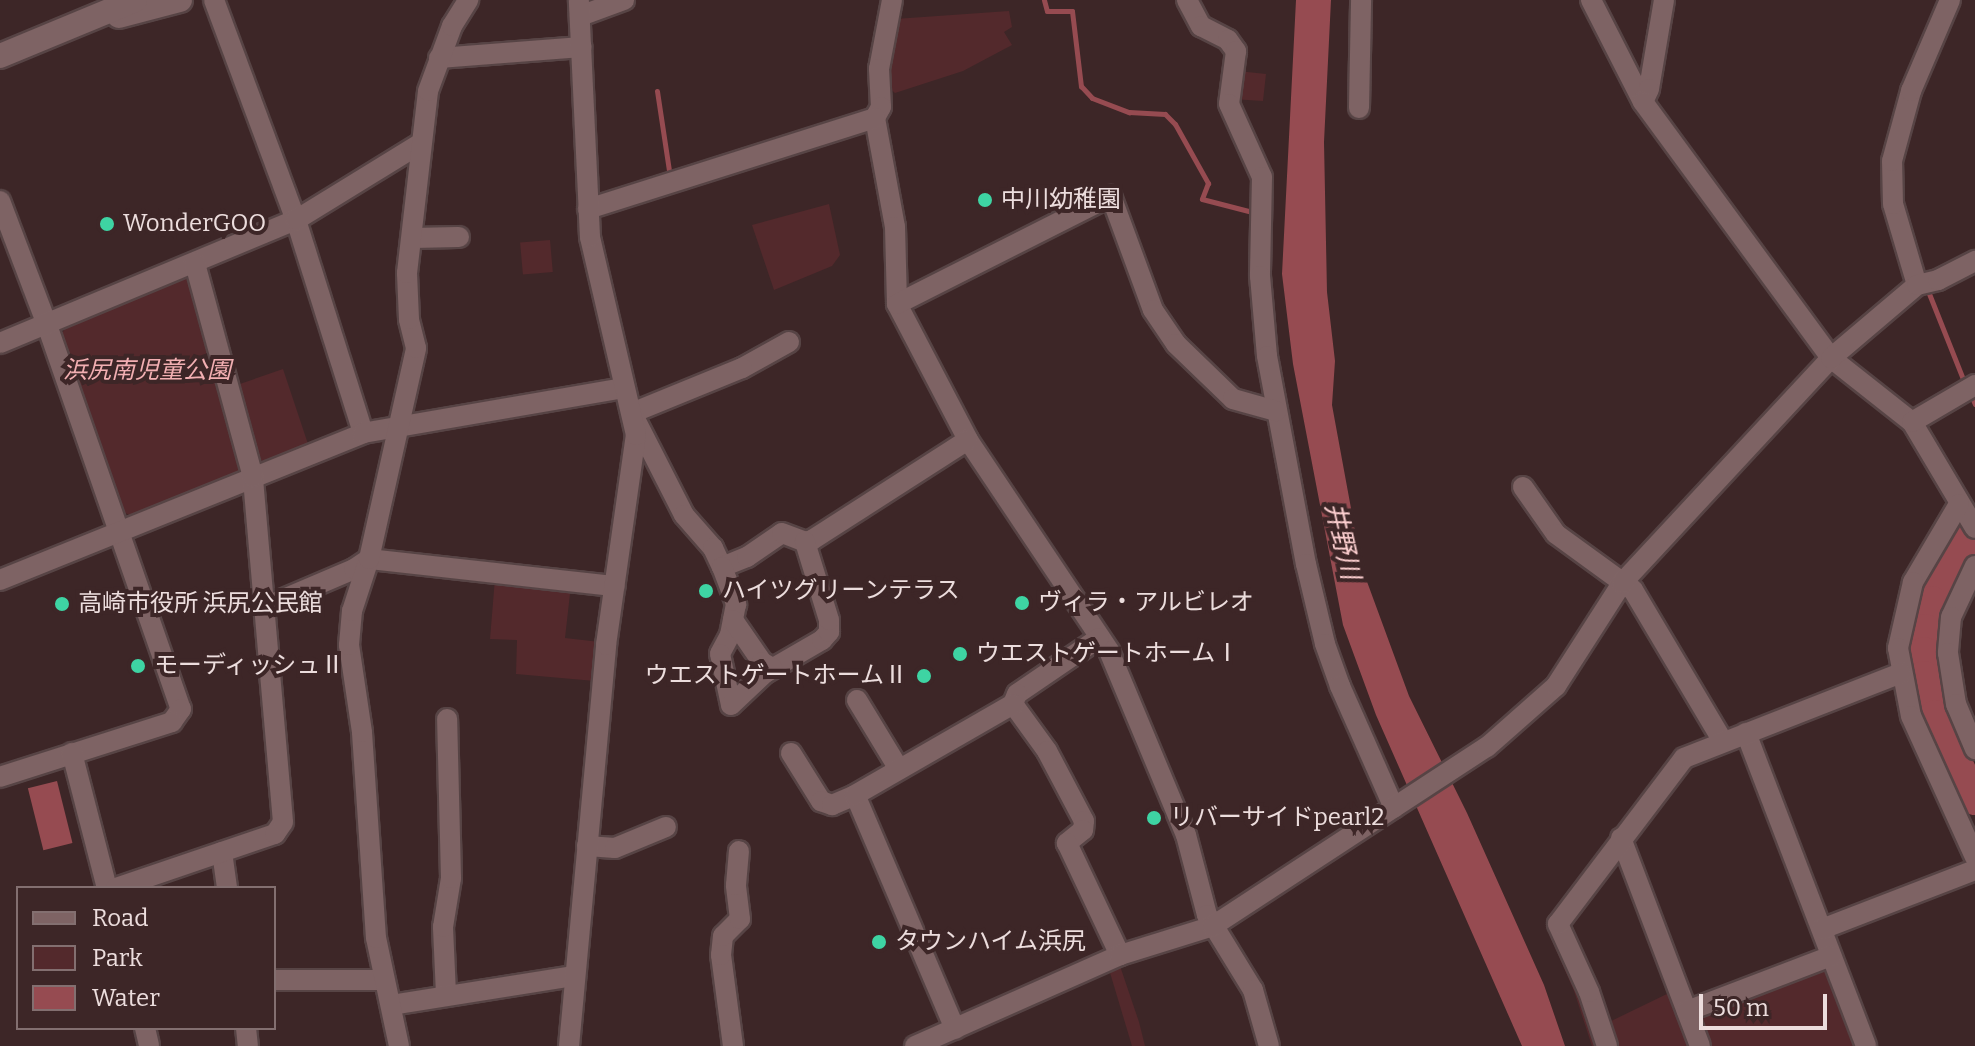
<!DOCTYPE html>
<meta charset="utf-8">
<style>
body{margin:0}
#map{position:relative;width:1975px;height:1046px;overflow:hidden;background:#3d2627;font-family:Bitter,"Noto Sans JP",serif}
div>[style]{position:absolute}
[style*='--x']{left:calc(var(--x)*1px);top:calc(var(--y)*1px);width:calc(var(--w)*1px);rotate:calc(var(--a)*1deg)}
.green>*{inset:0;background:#53292c;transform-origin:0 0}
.water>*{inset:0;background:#964b51;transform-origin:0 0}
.stream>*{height:5px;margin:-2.5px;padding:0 2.5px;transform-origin:2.5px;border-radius:2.5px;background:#964b51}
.river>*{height:30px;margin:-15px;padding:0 15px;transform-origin:15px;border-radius:15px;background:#964b51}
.roads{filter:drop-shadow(2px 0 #574445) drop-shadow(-2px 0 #574445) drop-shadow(0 2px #574445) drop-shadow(0 -2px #574445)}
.street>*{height:20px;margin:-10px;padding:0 10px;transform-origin:10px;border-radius:10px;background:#7e6364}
.secondary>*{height:24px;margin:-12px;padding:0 12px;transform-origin:12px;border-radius:12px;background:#7e6364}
.dots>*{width:22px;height:22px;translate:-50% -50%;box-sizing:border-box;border:4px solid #3d2627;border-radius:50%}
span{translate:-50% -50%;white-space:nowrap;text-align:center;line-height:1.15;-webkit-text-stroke:8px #3d2627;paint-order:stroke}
.poi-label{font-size:24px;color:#ecdddd}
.left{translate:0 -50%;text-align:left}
.right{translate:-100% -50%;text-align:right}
.park-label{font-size:24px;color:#f2afb2;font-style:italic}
.water-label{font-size:26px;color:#fed0d1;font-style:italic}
.legend{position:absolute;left:16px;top:886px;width:260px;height:144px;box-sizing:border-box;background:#3d2627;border:2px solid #836f70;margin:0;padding:10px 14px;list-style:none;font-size:24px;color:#ecdddd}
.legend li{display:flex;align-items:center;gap:16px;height:40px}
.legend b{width:40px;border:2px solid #836f70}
.scale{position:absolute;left:1699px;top:994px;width:128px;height:36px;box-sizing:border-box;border:4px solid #ecdddd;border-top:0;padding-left:10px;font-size:24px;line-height:28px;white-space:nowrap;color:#ecdddd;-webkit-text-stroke:6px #3d2627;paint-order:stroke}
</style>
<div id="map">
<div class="green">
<div style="clip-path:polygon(1009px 11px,1012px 27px,1004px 32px,1012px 45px,963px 71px,895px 93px,888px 87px,885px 50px,895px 19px)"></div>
<div style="clip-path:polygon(1238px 71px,1266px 74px,1263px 101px,1232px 99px)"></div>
<div style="clip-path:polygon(829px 204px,840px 255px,832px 266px,774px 290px,752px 225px)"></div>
<div style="left:550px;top:240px;width:32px;height:30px;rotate:85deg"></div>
<div style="clip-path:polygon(185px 275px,192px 280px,243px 465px,238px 475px,135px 517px,125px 513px,62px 334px,67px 324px)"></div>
<div style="clip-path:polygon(283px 369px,309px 447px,267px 463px,256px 458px,237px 385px)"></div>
<div style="clip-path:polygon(495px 578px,571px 585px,565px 638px,600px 642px,595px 681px,516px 674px,517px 640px,490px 639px)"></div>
<div style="clip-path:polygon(1552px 920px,1579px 983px,1576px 990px,1583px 1007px,1591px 1008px,1601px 1046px,1592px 1046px,1574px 991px,1546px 927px)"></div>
<div style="clip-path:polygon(1119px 963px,1139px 1022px,1145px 1046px,1132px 1046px,1108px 966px)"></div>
<div style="clip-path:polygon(1822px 969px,1831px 976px,1857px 1046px,1708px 1046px,1700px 1024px,1706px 1014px)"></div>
<div style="clip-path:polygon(1671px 992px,1691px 1046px,1613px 1046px,1605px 1024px)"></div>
</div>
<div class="water">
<div style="clip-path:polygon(1296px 0,1331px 0,1324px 142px,1327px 292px,1335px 361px,1332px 405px,1362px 568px,1409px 696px,1467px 813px,1544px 985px,1565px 1046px,1522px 1046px,1376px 715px,1343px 625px,1293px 364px,1282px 274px)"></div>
<div style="left:57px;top:781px;width:64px;height:30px;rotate:76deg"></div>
</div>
<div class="stream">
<div style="--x:1044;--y:0;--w:11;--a:75"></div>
<div style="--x:1047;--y:11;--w:25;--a:0"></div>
<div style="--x:1072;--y:11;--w:76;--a:83.2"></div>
<div style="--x:1081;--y:86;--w:16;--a:47"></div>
<div style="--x:1092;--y:98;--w:40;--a:21"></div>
<div style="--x:1129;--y:112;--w:36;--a:3"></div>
<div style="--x:1165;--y:114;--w:14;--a:45"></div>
<div style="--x:1175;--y:124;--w:68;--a:60.8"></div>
<div style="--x:1208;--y:183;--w:17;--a:111"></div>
<div style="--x:1202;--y:199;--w:56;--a:14.5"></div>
<div style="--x:657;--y:91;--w:87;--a:81.4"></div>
<div style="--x:1926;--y:286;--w:105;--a:68.3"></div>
<div style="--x:1970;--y:393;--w:12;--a:66"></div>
</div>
<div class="river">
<div style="--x:1975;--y:524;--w:88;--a:119.2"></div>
<div style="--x:1932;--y:601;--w:29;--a:104"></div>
<div style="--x:1925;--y:629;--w:23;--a:92"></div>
<div style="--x:1924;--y:652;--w:24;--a:90"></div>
<div style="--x:1924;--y:676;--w:41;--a:74.2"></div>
<div style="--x:1935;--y:715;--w:94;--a:64.8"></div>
</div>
<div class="roads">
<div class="street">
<div style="--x:214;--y:0;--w:235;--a:69.6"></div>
<div style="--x:296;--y:220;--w:223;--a:72.5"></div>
<div style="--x:892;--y:0;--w:70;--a:100.7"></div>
<div style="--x:879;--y:69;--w:38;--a:87"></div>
<div style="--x:881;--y:107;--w:13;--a:119"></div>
<div style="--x:875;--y:118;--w:111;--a:79.6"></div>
<div style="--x:895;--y:227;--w:77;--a:88.5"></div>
<div style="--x:897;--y:304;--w:153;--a:62.4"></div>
<div style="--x:968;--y:440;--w:254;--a:56.2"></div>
<div style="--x:1109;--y:651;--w:199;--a:67.3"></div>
<div style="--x:1186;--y:835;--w:83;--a:75.3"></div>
<div style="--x:1207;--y:915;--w:88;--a:58.5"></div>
<div style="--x:1253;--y:990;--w:58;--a:74.1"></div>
<div style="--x:1187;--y:0;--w:30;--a:62"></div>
<div style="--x:1201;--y:26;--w:30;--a:27"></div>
<div style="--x:1228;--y:40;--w:14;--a:54"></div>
<div style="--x:1236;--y:51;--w:53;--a:97.5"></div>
<div style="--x:1229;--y:104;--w:80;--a:65.7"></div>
<div style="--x:1262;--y:177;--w:99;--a:91.2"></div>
<div style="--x:1260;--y:276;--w:80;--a:85"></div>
<div style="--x:1267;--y:356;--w:212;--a:79.4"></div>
<div style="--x:1306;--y:564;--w:82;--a:76.6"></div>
<div style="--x:1325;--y:644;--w:45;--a:70.3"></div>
<div style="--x:1340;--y:686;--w:133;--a:66.1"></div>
<div style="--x:1591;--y:0;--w:114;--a:63"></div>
<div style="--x:1664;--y:0;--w:90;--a:99.6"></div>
<div style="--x:1649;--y:89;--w:14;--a:115"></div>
<div style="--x:1643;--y:102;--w:318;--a:53.7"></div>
<div style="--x:1831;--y:358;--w:103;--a:38.3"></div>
<div style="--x:1912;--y:422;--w:123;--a:59.3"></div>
<div style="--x:580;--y:16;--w:47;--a:-20"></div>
<div style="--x:439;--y:58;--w:143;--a:-4.4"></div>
<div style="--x:1359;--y:108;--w:108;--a:-88.9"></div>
<div style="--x:0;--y:201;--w:133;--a:69.2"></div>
<div style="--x:47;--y:325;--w:407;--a:70.8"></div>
<div style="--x:181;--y:709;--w:16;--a:125"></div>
<div style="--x:172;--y:722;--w:181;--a:162.3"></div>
<div style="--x:588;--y:209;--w:301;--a:-17.6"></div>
<div style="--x:412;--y:238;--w:47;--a:-1.2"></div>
<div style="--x:1917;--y:285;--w:84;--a:-106.5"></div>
<div style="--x:1893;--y:204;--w:43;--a:-91.3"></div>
<div style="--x:1892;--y:161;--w:73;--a:-74.8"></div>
<div style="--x:1911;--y:91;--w:99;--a:-66.8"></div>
<div style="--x:897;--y:304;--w:240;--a:-26.8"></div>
<div style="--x:1111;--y:196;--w:121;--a:69.8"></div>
<div style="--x:1153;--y:310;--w:41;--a:55.9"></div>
<div style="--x:1176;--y:344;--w:79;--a:44"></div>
<div style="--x:1233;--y:399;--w:45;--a:15.6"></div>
<div style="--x:789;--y:342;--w:54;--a:151"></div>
<div style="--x:742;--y:368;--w:119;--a:157.8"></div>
<div style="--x:632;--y:413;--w:114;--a:63"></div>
<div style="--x:684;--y:515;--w:44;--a:48.7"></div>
<div style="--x:713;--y:548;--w:21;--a:65"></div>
<div style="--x:722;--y:567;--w:27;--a:-22"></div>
<div style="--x:747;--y:557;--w:42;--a:-34.4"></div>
<div style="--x:782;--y:533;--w:25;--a:21"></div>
<div style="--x:805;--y:542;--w:7;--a:-16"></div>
<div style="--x:812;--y:540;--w:185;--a:-32.7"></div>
<div style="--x:0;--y:343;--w:321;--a:-22.6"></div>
<div style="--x:296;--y:220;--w:147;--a:-31.6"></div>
<div style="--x:1912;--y:422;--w:73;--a:-30.4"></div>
<div style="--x:1523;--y:487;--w:57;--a:54.9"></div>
<div style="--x:1556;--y:534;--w:95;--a:36"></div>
<div style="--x:1633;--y:590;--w:174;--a:59.3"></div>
<div style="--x:1959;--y:504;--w:91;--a:120.5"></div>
<div style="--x:1913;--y:582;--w:68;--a:102.8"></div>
<div style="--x:1898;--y:648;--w:69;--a:79.2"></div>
<div style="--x:1911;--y:716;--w:155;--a:65.6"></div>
<div style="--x:1975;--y:566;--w:56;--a:115.2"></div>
<div style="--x:1951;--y:617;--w:36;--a:95"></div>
<div style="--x:1948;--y:653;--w:52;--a:81.1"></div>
<div style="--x:1956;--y:704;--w:49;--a:67.1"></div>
<div style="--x:722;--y:567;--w:40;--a:69"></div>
<div style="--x:736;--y:604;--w:32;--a:101"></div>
<div style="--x:730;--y:635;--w:21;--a:118"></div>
<div style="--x:720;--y:654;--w:52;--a:77.8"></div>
<div style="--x:731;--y:705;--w:47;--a:-43.3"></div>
<div style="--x:765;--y:673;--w:66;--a:-30.1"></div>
<div style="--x:822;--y:640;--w:11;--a:-49"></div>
<div style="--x:829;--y:632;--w:12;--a:-90"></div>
<div style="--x:829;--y:620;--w:82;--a:-107.1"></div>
<div style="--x:0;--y:580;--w:392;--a:-22"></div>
<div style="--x:363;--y:433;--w:264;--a:-9.8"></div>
<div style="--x:265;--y:607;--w:97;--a:-23.1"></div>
<div style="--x:354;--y:569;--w:18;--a:-34"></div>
<div style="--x:369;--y:559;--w:247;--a:6.3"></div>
<div style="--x:733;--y:620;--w:51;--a:55.4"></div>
<div style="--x:762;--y:662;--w:12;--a:31"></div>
<div style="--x:1099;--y:638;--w:99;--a:145.7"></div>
<div style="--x:1017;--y:694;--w:11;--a:112"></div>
<div style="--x:1013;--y:704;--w:58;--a:54.1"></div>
<div style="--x:1047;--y:751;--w:79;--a:62.1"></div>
<div style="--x:1084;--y:821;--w:9;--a:96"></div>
<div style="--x:1083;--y:830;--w:21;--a:141"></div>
<div style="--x:1067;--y:843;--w:124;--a:64.7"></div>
<div style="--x:857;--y:700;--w:81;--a:58.7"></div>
<div style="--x:1746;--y:733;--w:335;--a:69"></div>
<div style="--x:72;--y:753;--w:139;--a:75.5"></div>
<div style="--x:791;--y:753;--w:57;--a:58"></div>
<div style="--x:821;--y:801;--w:12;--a:20"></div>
<div style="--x:832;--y:805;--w:25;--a:-23"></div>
<div style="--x:1621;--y:838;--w:222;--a:69.2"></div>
<div style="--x:587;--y:846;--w:28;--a:4"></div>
<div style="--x:615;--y:848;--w:55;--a:-22.4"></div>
<div style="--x:222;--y:852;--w:36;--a:82"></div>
<div style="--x:116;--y:888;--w:168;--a:-18.8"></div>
<div style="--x:275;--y:834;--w:14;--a:-56"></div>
<div style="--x:283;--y:822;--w:346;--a:-95"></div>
<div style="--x:253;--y:477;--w:222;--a:-105.2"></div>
<div style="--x:1822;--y:929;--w:164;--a:-21.1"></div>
<div style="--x:274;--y:980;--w:110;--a:0"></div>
<div style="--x:446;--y:994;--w:67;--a:-92.6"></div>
<div style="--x:443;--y:927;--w:50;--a:-80.7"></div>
<div style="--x:451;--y:878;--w:159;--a:-91.4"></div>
<div style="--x:391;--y:1005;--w:185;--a:-9"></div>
<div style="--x:1687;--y:1011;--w:154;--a:-20.9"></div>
<div style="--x:145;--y:1028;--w:18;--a:77"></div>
<div style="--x:246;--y:1028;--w:18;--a:84"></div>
<div style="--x:955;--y:1029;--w:254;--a:-113.1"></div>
<div style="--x:855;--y:795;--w:182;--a:-29.9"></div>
<div style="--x:399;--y:1046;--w:110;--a:-102"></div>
<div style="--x:376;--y:938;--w:206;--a:-93.9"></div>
<div style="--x:362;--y:732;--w:88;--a:-98.5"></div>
<div style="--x:349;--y:645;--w:34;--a:-85"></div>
<div style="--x:352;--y:611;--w:55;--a:-71.9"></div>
<div style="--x:369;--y:559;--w:216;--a:-77.4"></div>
<div style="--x:416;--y:348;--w:30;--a:-104"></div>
<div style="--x:409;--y:319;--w:46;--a:-92.5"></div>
<div style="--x:407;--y:273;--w:183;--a:-83.4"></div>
<div style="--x:428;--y:91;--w:69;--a:-69.7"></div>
<div style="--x:452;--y:26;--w:31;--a:-58"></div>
<div style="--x:569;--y:1046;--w:403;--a:-84.7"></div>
<div style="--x:606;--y:645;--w:212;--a:-81.9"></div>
<div style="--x:636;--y:435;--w:203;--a:-103.1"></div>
<div style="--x:590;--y:237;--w:237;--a:-92.7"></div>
<div style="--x:733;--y:1046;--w:92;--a:-97.5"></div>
<div style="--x:721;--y:955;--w:19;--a:-84"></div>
<div style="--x:723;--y:936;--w:24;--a:-45"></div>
<div style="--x:740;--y:919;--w:34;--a:-97"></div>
<div style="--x:736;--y:885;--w:34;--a:-85"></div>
<div style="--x:915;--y:1046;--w:224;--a:-23.9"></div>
<div style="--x:1120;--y:955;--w:97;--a:-17.3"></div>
<div style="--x:1213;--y:926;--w:327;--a:-33.2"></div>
<div style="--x:1487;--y:747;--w:92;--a:-41.5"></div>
<div style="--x:1556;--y:686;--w:122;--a:-57.3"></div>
<div style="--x:1622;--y:583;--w:307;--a:-47.1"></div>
<div style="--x:1831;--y:358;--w:113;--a:-40.3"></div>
<div style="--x:1917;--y:285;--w:22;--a:-13"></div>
<div style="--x:1938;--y:280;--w:42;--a:-27.2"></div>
<div style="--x:1607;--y:1046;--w:57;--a:-108.4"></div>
<div style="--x:1589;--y:992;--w:75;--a:-114.5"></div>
<div style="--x:1558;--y:924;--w:208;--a:-52.8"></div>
<div style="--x:1684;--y:758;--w:233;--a:-21.4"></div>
</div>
<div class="secondary">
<div style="--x:119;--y:16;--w:63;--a:-14.7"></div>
<div style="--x:0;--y:56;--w:146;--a:-22.5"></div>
</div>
</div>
<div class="dots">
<div style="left:985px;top:200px;background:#3ed4a3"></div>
<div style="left:107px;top:224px;background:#3ed4a3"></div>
<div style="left:706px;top:591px;background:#3ed4a3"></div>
<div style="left:1022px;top:603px;background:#3ed4a3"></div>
<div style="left:62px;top:604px;background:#3ed4a3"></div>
<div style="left:960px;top:654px;background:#3ed4a3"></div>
<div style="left:138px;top:666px;background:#3ed4a3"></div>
<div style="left:924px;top:676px;background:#3ed4a3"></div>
<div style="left:1154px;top:818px;background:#3ed4a3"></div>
<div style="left:879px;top:942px;background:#3ed4a3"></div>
</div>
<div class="poi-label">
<span class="left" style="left:1001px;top:200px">中川幼稚園</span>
<span class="left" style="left:123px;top:224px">WonderGOO</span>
<span class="left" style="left:722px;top:591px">ハイツグリーンテラス</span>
<span class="left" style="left:1038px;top:603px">ヴィラ・アルビレオ</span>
<span class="left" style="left:78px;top:604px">高崎市役所 浜尻公民館</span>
<span class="left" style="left:976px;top:654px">ウエストゲートホームⅠ</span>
<span class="left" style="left:154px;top:666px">モーディッシュⅡ</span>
<span class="right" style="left:908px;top:676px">ウエストゲートホームⅡ</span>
<span class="left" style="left:1170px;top:818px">リバーサイドpearl2</span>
<span class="left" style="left:895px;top:942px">タウンハイム浜尻</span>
</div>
<div class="park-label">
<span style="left:147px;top:371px">浜尻南児童公園</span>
</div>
<div class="water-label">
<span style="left:1342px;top:541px;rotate:77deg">井野川</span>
</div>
<ul class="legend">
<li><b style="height:10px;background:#7e6364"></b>Road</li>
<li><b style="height:22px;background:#53292c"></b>Park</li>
<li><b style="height:22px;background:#964b51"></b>Water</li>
</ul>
<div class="scale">50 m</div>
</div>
